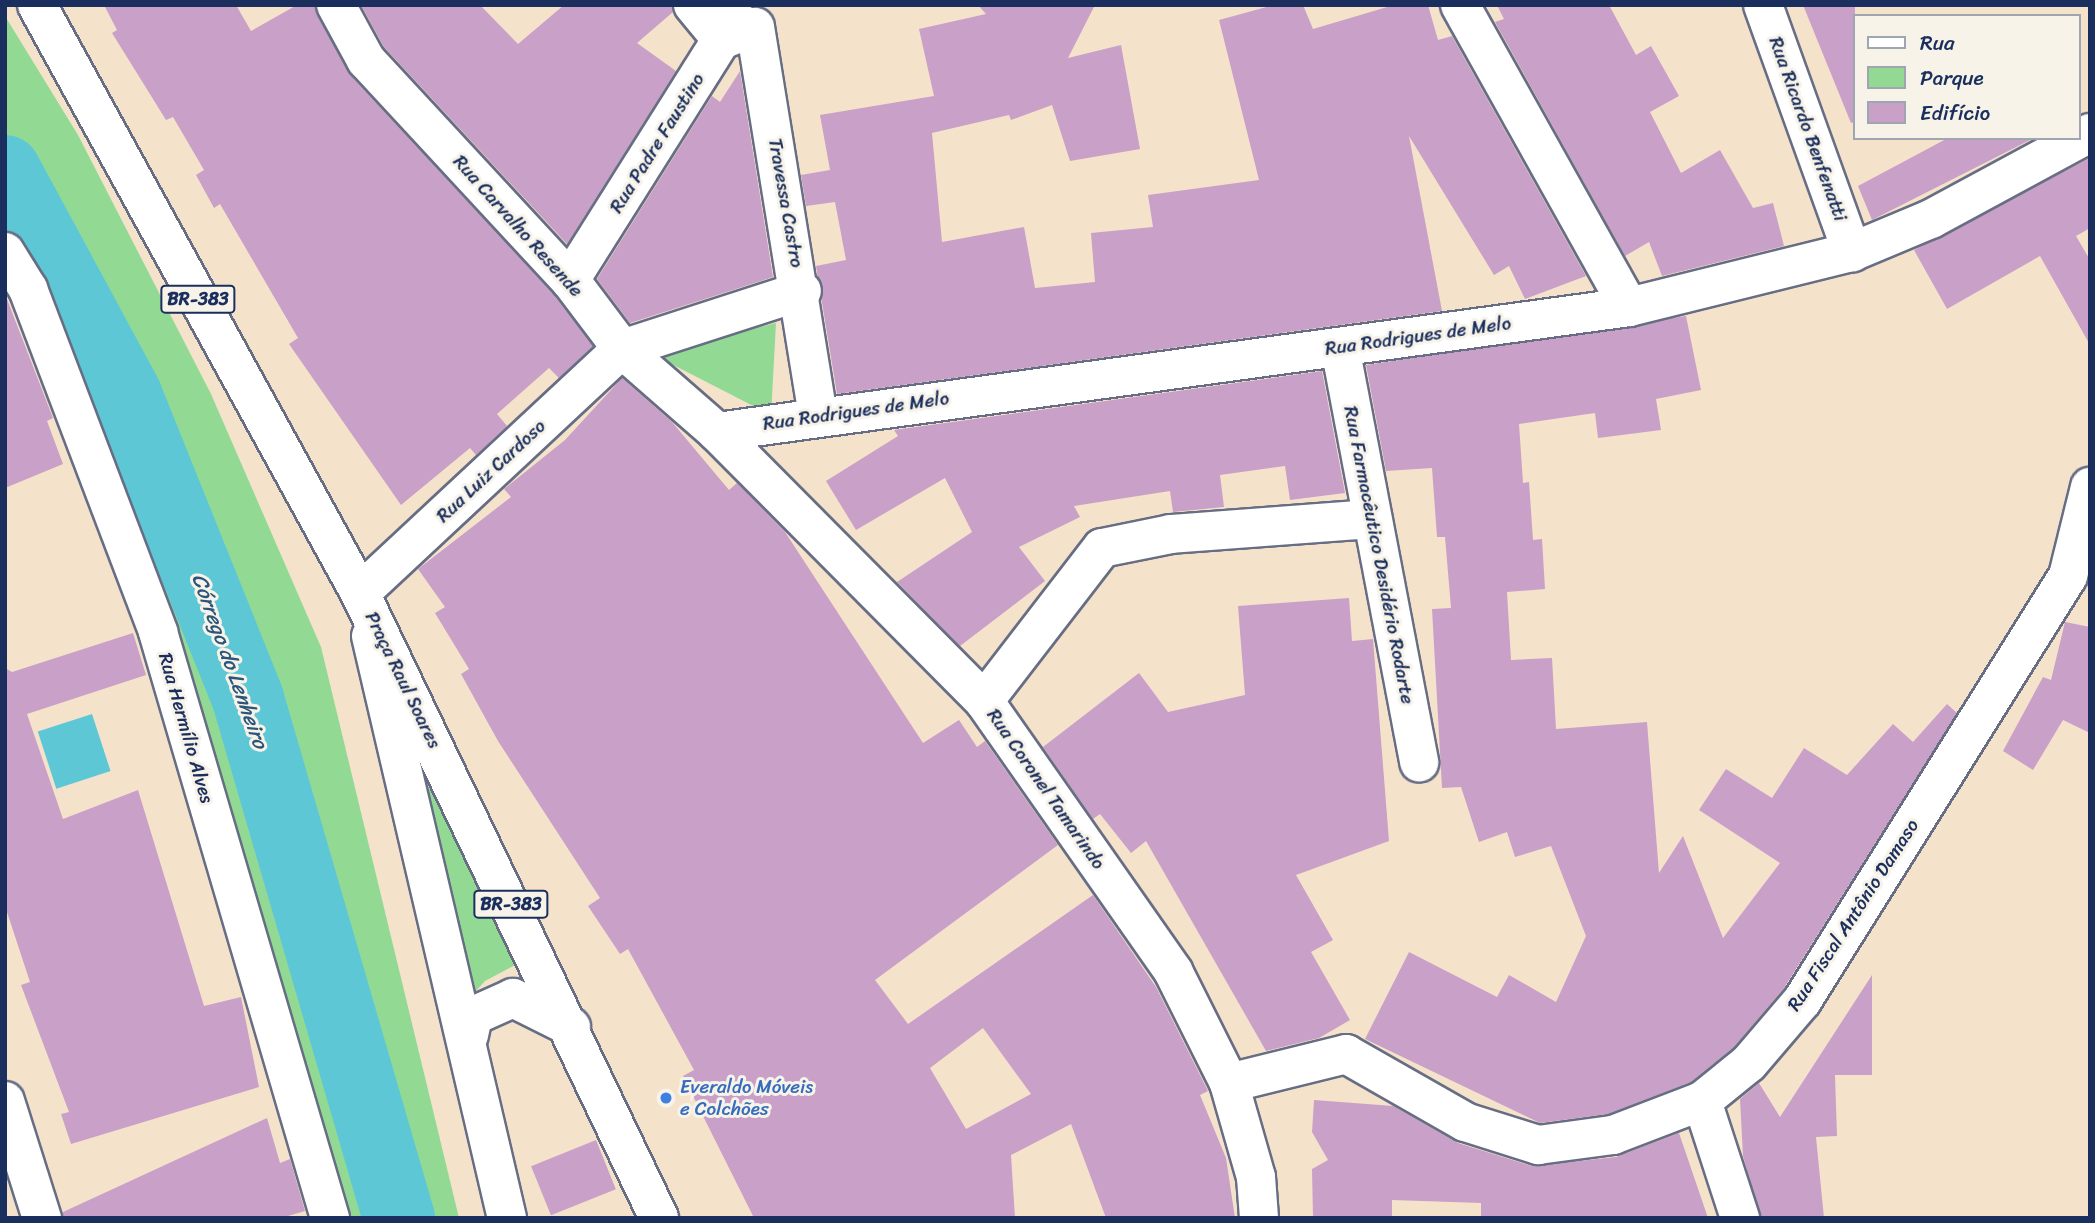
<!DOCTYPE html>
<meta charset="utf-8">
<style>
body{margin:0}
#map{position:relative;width:2095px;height:1223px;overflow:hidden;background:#f5e2cb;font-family:Sriracha,sans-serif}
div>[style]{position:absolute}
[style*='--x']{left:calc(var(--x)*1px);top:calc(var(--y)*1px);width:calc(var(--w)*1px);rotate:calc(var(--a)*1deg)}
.green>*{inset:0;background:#92da94}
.water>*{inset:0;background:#5dc7d6;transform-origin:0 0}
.river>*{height:72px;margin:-36px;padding:0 36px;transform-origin:36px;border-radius:36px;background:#5dc7d6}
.building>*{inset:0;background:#c9a0c7;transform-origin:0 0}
.roads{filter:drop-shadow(2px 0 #676e84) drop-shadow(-2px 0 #676e84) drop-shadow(0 2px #676e84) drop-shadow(0 -2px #676e84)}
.minor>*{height:38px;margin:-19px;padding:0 19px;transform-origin:19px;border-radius:19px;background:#fff}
.tertiary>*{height:38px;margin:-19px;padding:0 19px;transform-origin:19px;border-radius:19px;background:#fff}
.trunk>*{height:38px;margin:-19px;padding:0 19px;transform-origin:19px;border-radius:19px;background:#fff}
.dots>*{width:19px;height:19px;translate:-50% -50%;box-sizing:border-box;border:4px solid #f7f3e8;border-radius:50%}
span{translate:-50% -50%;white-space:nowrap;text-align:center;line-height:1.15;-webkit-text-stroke:6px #f7f3e8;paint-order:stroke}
.shield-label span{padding:2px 5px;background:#f7f3e8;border:2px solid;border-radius:5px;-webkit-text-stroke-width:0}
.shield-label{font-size:18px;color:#1b2f5e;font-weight:700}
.street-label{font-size:19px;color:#1b2f5e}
.shop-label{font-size:19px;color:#366cbe}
.left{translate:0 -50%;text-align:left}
.water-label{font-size:21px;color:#2c557c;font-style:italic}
.frame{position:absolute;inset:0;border:7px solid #1b2f5e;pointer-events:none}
.legend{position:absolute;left:1853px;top:14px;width:228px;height:126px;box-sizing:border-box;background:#f7f3e8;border:2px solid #9fa5b1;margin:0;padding:9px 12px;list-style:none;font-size:21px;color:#1b2f5e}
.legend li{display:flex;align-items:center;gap:14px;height:35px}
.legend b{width:35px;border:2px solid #9fa5b1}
</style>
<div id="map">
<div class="green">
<div style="clip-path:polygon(5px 16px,78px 135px,211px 394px,321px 647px,459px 1218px,338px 1218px,5px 237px)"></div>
<div style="clip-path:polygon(776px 323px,771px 415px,652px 354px)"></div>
<div style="clip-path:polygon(437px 783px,519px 963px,485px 981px,466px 1002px,428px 787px)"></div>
</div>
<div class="water">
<div style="left:92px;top:714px;width:60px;height:57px;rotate:72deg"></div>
</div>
<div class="river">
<div style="--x:5;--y:171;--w:255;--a:61.6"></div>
<div style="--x:126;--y:395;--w:328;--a:68.1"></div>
<div style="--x:248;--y:699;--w:541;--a:73.78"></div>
</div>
<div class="building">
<div style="clip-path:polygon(104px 5px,236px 5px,251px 31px,297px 5px,314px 5px,350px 75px,553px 294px,593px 346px,559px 378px,549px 368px,497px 414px,507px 426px,476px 455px,470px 448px,401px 505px,289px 344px,298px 338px,220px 204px,214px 208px,196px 175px,204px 170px,173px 117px,166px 120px,112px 33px,117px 30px)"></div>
<div style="clip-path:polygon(361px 5px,480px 5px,518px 44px,564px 5px,672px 5px,673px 12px,637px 43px,676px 71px,567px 244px,384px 47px)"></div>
<div style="clip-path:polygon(978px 5px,1095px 5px,1068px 58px,1121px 45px,1140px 149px,1070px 161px,1052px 105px,1011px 120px,1009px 115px,932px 133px,942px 242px,1024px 227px,1035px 288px,1095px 282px,1091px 233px,1153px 227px,1148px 195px,1259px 180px,1219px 20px,1274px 5px,1303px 5px,1313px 29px,1394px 5px,1428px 5px,1438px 40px,1452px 36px,1586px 276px,1525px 299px,1509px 266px,1494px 275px,1409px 136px,1442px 311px,837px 394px,816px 266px,846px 260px,835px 202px,806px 206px,801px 175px,830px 170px,820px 115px,934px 96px,919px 29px,986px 14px)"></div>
<div style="clip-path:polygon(1497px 5px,1609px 5px,1636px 55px,1651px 46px,1679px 96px,1650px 112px,1681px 173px,1720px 150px,1753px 208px,1773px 203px,1784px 246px,1662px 276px,1649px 242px,1625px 256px,1495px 22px,1504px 19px)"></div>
<div style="clip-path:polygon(1803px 5px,1855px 5px,1855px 122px,1851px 123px)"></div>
<div style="clip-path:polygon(740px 71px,773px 277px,630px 323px,597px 279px,712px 96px,720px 102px)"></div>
<div style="clip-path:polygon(1948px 138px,2034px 138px,1872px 220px,1858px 186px)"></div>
<div style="clip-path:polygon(2090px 158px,2090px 228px,2076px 236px,2090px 260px,2090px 345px,2040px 256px,1947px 309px,1914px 250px)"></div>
<div style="clip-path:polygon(5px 294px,53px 418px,47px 421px,63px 464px,5px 488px)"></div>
<div style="clip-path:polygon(1686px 316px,1701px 390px,1656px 399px,1661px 430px,1598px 438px,1595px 413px,1519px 424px,1523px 483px,1529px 482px,1533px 540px,1542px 539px,1545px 589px,1507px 592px,1511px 660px,1552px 658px,1556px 729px,1647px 722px,1659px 873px,1683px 836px,1723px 938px,1780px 863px,1699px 810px,1726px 769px,1772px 798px,1804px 748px,1847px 775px,1893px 724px,1913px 742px,1947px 704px,1957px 713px,1784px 988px,1734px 1047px,1691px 1082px,1608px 1114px,1540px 1123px,1365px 1039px,1409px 952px,1497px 997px,1509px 975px,1556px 1002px,1586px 936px,1551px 846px,1515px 857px,1507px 832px,1479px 842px,1461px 787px,1442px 788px,1432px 609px,1451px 608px,1445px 537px,1437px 537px,1432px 468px,1386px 471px,1366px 365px)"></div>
<div style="clip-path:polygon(1322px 371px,1345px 493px,1290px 500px,1285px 466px,1220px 475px,1224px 507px,1173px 512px,1170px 491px,1074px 506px,1080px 517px,1019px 547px,1045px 581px,960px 646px,897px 582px,972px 532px,945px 478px,856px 530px,826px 481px,898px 436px,894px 430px)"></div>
<div style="clip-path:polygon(evenodd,622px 378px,672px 422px,729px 490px,737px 483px,785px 532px,923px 743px,959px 720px,977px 747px,985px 741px,1058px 845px,875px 980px,908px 1024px,1093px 895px,1156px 987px,1208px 1091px,1200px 1095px,1226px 1158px,1235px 1218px,1106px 1218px,1071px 1124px,1011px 1155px,1015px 1218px,754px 1218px,683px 1076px,694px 1070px,628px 949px,620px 954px,588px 906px,600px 898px,498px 741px,461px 674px,469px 669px,435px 613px,445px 607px,418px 569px,511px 497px,504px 489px,565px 440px,622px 378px,983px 1028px,1031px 1094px,966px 1129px,930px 1068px,983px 1028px)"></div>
<div style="clip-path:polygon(1349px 598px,1352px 641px,1373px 639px,1389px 841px,1296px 875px,1333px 940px,1311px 952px,1350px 1020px,1319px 1038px,1266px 1051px,1146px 841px,1131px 853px,1100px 814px,1093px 819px,1043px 747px,1139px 673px,1168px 712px,1245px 695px,1238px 606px)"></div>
<div style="clip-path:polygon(2065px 622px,2090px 627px,2090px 733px,2063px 720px,2033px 770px,2003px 751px,2043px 677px,2051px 680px)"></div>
<div style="clip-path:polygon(133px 633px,146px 675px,27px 714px,63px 819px,138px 790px,204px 1006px,241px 997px,259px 1087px,71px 1144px,61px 1114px,69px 1112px,21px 985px,30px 982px,5px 906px,5px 668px,12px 672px)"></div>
<div style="clip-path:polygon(1872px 975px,1872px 1075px,1835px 1075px,1837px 1136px,1816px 1137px,1824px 1218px,1761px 1218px,1743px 1156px,1740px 1099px,1759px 1083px,1780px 1117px)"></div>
<div style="clip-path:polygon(1314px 1100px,1393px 1106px,1458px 1143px,1532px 1166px,1616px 1157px,1679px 1133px,1708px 1218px,1481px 1218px,1481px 1203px,1392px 1200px,1392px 1218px,1313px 1218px,1312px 1169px,1328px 1160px,1312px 1132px)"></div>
<div style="clip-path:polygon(267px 1118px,280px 1163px,290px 1159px,305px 1211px,281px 1218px,63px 1218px,63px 1212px)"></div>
<div style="left:596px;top:1140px;width:53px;height:70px;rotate:68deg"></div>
</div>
<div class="roads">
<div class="minor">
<div style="--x:336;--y:5;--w:63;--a:61.4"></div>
<div style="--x:366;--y:60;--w:300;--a:47.2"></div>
<div style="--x:570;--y:280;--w:86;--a:53"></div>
<div style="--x:622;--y:349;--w:189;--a:-17.9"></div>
<div style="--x:693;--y:5;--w:45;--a:50.4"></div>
<div style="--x:722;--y:40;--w:35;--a:-22"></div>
<div style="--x:755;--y:27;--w:393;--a:80.8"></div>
<div style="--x:1460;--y:5;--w:346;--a:60.8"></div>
<div style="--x:1763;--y:5;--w:263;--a:70.2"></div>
<div style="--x:5;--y:252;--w:44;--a:58.1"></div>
<div style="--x:28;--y:289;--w:367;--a:69.2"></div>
<div style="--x:158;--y:632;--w:611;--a:73.64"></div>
<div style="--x:570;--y:280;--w:310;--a:-57.8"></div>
<div style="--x:1340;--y:347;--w:423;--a:79.2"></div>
<div style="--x:371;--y:636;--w:598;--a:76.85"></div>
<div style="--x:984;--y:701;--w:193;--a:-52.4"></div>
<div style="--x:1102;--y:548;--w:70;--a:-11.5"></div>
<div style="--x:1171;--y:534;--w:202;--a:-4.3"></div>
<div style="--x:469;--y:1035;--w:19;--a:-78"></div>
<div style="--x:473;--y:1016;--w:44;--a:-24.2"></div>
<div style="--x:513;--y:998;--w:65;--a:26.6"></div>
<div style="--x:1229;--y:1083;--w:121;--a:-13.9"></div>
<div style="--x:1346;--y:1054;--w:137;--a:29.7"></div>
<div style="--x:1465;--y:1122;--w:77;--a:17.5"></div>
<div style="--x:1538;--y:1145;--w:76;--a:-7.6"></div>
<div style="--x:1613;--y:1135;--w:95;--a:-20.9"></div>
<div style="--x:1702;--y:1101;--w:60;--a:-39"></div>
<div style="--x:1749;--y:1063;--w:82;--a:-49.5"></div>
<div style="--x:1802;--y:1001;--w:501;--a:-57.96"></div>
<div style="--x:2068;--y:576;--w:92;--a:-76.1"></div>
<div style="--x:1702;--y:1101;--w:123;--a:72"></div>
</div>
<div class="tertiary">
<div style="--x:717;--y:432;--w:921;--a:-7.8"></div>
<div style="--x:1629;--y:307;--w:230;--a:-13.9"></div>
<div style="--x:1852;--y:252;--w:86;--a:-22.7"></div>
<div style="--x:1931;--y:219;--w:181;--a:-28.4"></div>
<div style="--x:360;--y:593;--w:358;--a:-43"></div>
<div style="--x:622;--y:349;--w:126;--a:41.1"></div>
<div style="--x:717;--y:432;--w:379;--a:45.2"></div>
<div style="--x:984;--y:701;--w:330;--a:55"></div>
<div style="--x:1173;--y:971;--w:125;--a:63.4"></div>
<div style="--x:1229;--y:1083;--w:98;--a:74"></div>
<div style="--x:1256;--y:1177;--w:41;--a:85.8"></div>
</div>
<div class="trunk">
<div style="--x:37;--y:5;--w:671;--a:61.22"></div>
<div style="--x:360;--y:593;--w:693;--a:64.43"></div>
<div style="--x:5;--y:1101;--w:123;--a:72.5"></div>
</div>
</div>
<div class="dots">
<div style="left:666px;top:1098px;background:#3f7fe0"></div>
</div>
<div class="shield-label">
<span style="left:198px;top:299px">BR-383</span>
<span style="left:511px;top:904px">BR-383</span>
</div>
<div class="street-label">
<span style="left:1808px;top:129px;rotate:70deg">Rua Ricardo Benfenatti</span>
<span style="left:657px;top:143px;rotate:-58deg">Rua Padre Faustino</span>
<span style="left:786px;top:203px;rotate:80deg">Travessa Castro</span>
<span style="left:518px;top:226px;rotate:48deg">Rua Carvalho Resende</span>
<span style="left:1418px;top:336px;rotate:-8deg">Rua Rodrigues de Melo</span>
<span style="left:856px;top:411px;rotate:-8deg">Rua Rodrigues de Melo</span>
<span style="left:491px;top:471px;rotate:-43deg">Rua Luiz Cardoso</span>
<span style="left:1379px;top:555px;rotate:79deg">Rua Farmacêutico Desidério Rodarte</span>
<span style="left:403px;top:680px;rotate:64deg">Praça Raul Soares</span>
<span style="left:186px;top:728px;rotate:74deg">Rua Hermílio Alves</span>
<span style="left:1046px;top:789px;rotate:55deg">Rua Coronel Tamarindo</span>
<span style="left:1853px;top:915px;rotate:-57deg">Rua Fiscal Antônio Damaso</span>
</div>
<div class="shop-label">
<span class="left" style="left:680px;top:1098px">Everaldo Móveis<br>e Colchões</span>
</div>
<div class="water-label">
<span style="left:230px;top:661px;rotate:70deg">Córrego do Lenheiro</span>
</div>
<div class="frame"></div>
<ul class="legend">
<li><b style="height:9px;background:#fff"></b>Rua</li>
<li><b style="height:19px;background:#92da94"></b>Parque</li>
<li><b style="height:19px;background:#c9a0c7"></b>Edifício</li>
</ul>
</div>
